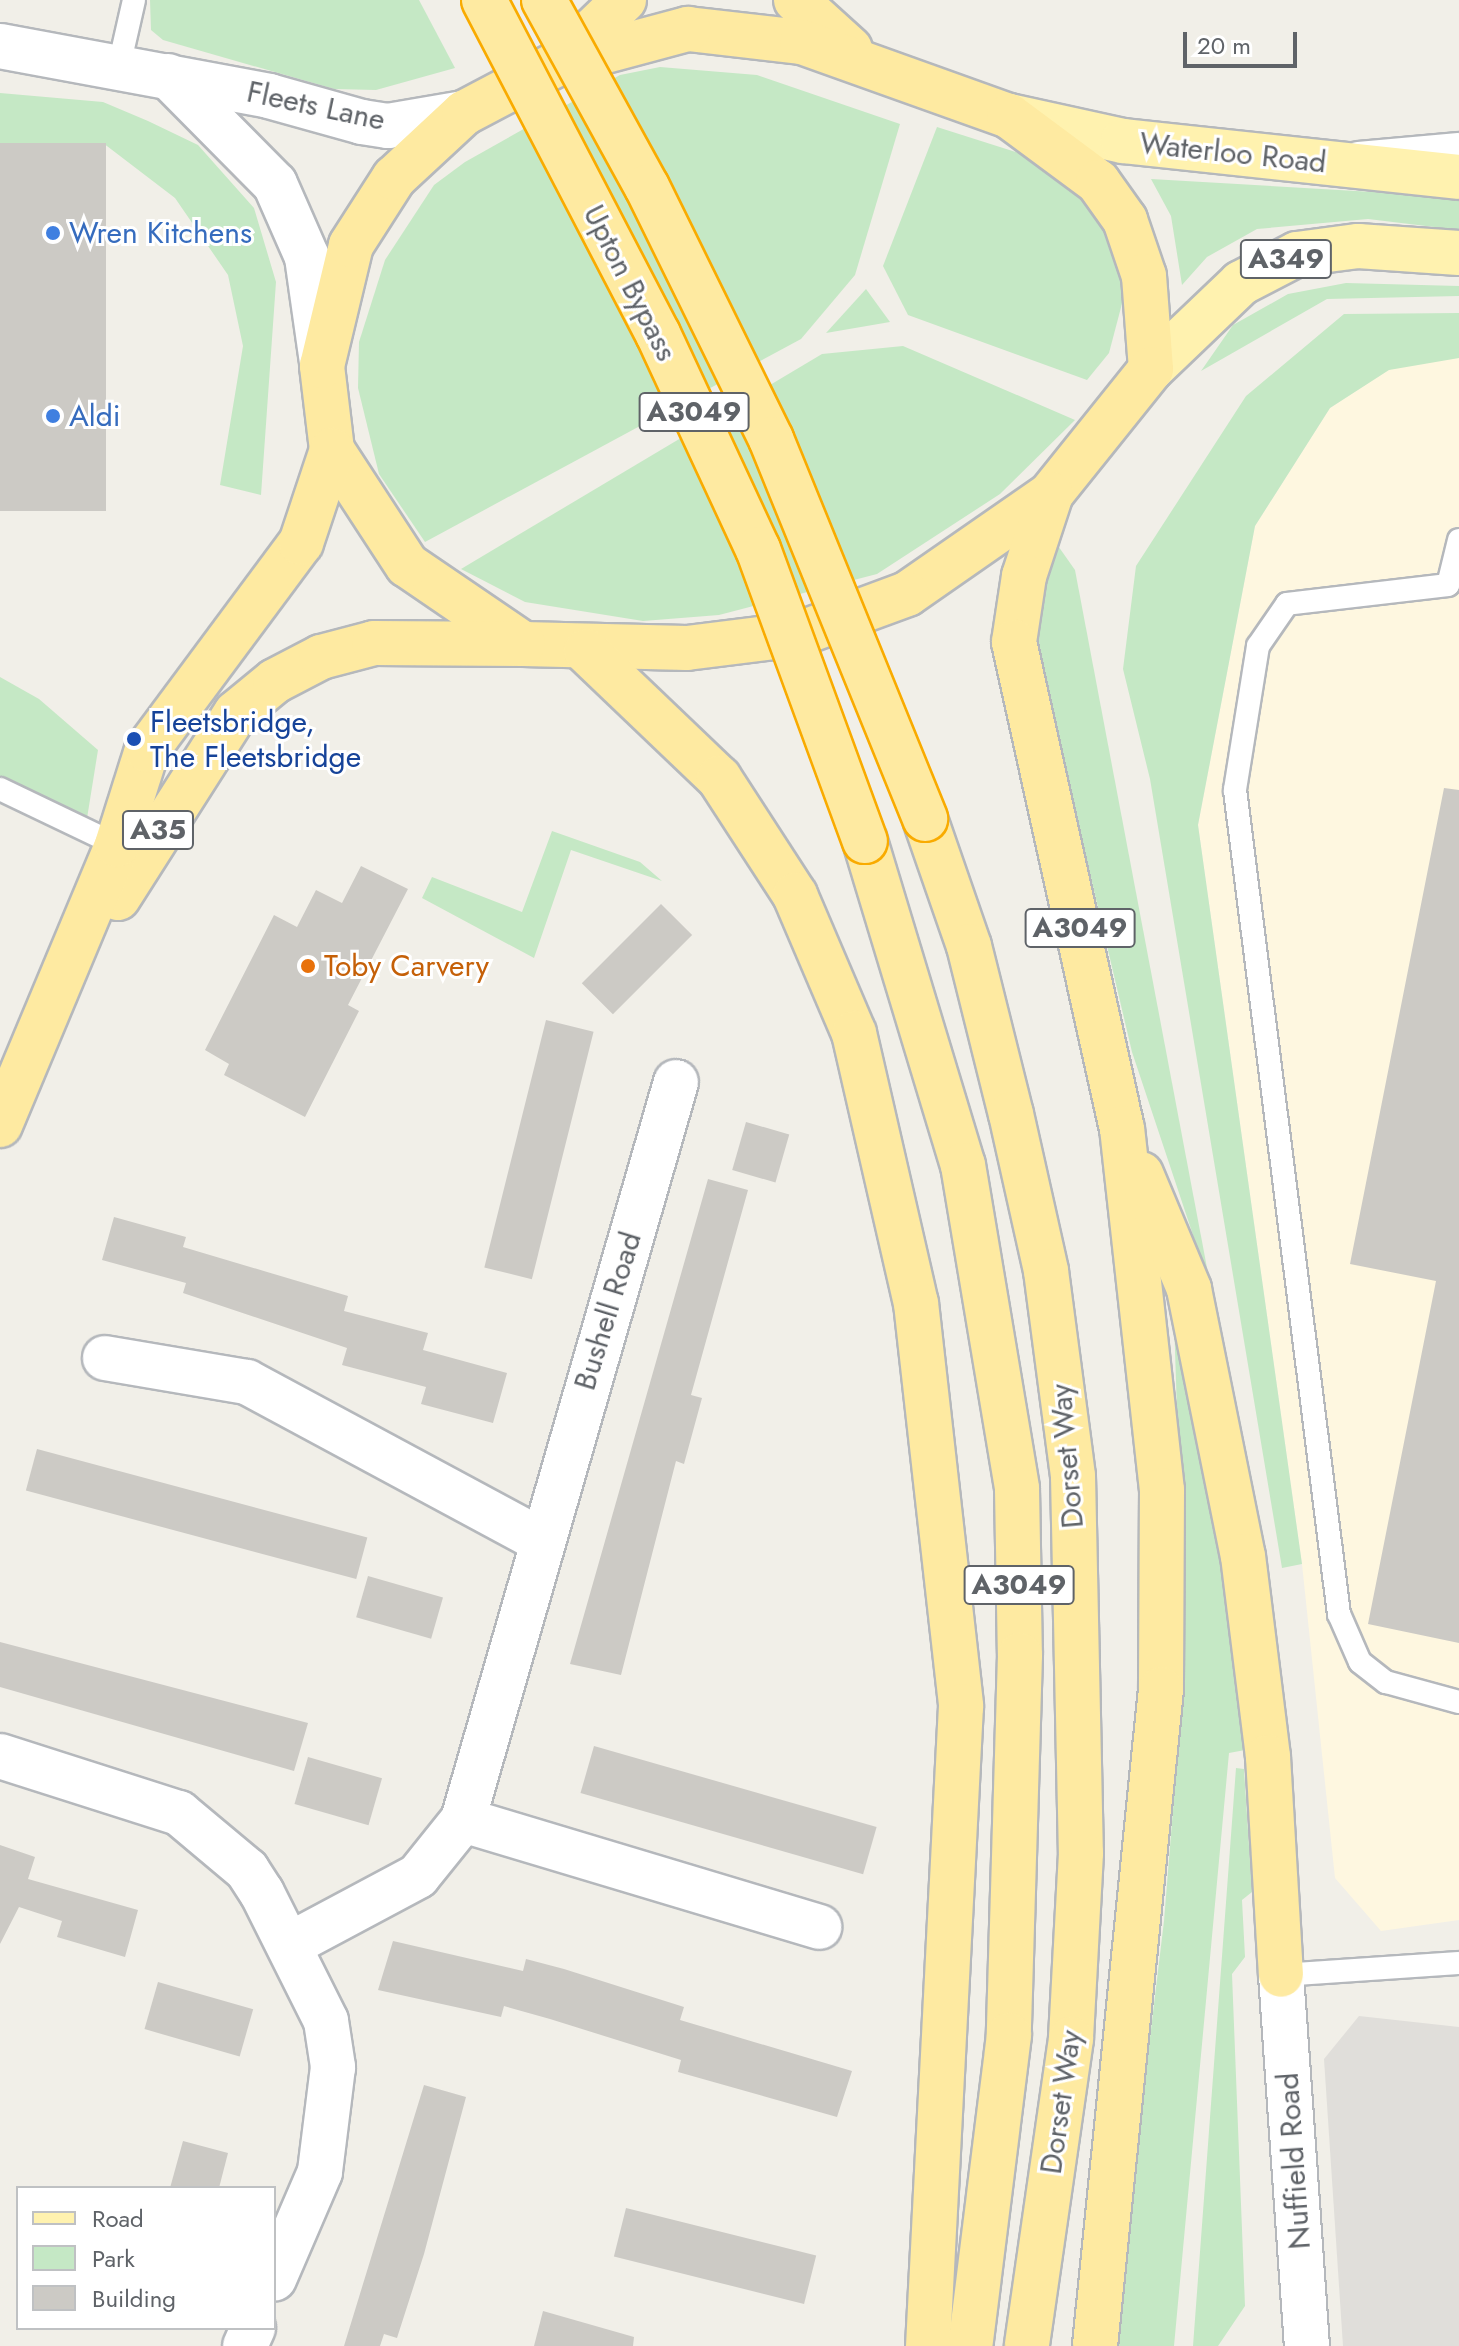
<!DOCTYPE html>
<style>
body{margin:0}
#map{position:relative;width:1459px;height:2346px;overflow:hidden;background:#f1efe8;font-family:Jost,sans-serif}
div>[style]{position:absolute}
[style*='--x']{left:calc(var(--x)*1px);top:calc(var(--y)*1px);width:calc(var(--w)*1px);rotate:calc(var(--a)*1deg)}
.commercial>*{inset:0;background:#fef7e0}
.industrial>*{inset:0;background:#e0deda}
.green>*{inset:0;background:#c5e8c5}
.building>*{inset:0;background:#cccac5;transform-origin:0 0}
.roads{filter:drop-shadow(2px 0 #b5b8bc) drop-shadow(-2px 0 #b5b8bc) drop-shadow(0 2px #b5b8bc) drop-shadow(0 -2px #b5b8bc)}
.service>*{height:22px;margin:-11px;padding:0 11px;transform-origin:11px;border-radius:11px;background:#fff}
.minor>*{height:44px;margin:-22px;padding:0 22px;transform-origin:22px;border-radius:22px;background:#fff}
.tertiary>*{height:44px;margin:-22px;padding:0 22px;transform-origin:22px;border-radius:22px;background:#fff}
.primary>*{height:44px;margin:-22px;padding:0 22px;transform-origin:22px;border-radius:22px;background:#fff2af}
.trunk>*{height:44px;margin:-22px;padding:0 22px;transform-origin:22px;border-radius:22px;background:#feeaa1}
.bridges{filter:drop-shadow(2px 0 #f9ab00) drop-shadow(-2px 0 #f9ab00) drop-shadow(0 2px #f9ab00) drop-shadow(0 -2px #f9ab00)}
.trunk-bridge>*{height:44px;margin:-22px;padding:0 22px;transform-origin:22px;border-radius:22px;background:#feeaa1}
.dots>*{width:22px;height:22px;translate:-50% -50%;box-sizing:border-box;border:4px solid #fff;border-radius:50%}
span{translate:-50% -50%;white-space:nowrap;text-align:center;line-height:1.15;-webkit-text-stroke:6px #fff;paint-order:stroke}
.shield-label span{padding:2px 6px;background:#fff;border:2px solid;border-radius:6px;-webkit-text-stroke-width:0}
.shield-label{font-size:28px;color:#5f6368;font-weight:700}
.street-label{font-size:30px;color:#5f6368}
.shop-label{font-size:30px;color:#366cbe}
.left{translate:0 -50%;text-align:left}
.transit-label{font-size:30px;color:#164399}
.food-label{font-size:30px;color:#c56008}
.legend{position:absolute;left:16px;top:2186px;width:260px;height:144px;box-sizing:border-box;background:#fff;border:2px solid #bfc1c3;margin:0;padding:10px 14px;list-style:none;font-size:24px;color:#5f6368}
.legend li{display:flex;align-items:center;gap:16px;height:40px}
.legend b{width:40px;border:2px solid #bfc1c3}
.scale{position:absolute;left:1183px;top:32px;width:114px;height:36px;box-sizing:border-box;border:4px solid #5f6368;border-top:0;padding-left:10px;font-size:24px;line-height:28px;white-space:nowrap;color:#5f6368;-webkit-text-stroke:6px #fff;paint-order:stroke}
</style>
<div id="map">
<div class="commercial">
<div style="clip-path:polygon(1429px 358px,1459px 358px,1459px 1920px,1381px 1931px,1335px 1878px,1302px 1564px,1198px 825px,1255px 526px,1330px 408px,1388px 370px)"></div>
</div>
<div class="industrial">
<div style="clip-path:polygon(1359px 2016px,1459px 2027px,1459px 2346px,1343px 2346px,1324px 2059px)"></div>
</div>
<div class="green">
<div style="clip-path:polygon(150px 0,419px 0,455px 68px,376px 90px,334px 89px,163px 40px,151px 30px)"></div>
<div style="clip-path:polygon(660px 67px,757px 75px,900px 124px,855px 275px,801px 339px,425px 542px,379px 474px,358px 388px,359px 342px,385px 260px,434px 185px,465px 162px,620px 75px)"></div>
<div style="clip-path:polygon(0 93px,103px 102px,148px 121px,198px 145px,254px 208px,276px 282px,261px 495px,220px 485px,243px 346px,228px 275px,175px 198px,103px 143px,0 145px)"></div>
<div style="clip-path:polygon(937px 127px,1025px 155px,1085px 197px,1112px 241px,1124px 296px,1109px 353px,1087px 380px,908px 315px,883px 266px)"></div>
<div style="clip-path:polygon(1151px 179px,1459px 197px,1459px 230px,1368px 219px,1257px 229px,1207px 257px,1182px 285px,1171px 216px)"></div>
<div style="clip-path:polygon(1346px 283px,1459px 286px,1459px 296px,1327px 299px,1201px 371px,1233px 325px,1288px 294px)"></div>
<div style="clip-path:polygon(866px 289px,890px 322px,826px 333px)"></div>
<div style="clip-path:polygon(1459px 313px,1459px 358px,1389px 370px,1330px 408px,1255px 526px,1198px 825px,1302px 1564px,1282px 1568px,1150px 779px,1123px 669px,1136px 566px,1246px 396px,1344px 314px)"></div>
<div style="clip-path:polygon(903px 346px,1075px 420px,1000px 494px,877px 574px,719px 615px,643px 621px,525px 602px,461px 569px,822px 354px)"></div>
<div style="clip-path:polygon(1056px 543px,1075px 570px,1211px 1289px,1132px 1052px,1031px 623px)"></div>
<div style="clip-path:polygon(0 677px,39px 699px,98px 750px,84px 837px,0 802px)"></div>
<div style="clip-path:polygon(552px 831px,640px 862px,662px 881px,571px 850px,534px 958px,422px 898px,432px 877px,522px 912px)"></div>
<div style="clip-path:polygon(1174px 1319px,1221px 1544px,1245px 1750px,1229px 1753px,1174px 2346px,1113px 2346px,1164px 1921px,1185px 1661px)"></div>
<div style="clip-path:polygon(1236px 1768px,1244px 1769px,1252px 1892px,1242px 1900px,1245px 1957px,1232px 1974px,1245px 2306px,1218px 2346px,1193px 2346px)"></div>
</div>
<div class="building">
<div style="left:106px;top:143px;width:368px;height:106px;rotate:90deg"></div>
<div style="clip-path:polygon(1444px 788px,1459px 790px,1459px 1643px,1368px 1624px,1436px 1281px,1350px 1264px)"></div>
<div style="clip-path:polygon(361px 866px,408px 889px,348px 1005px,359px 1011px,305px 1117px,224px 1075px,229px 1064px,205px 1050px,274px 915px,297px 927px,316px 890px,342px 903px)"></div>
<div style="left:661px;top:904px;width:44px;height:112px;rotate:45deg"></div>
<div style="left:546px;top:1020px;width:49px;height:255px;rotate:14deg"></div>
<div style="left:746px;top:1122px;width:45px;height:50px;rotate:16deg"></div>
<div style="clip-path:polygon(708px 1179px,748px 1190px,691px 1395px,702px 1398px,684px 1464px,676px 1461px,621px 1675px,570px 1664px)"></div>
<div style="clip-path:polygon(114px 1217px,186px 1237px,183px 1247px,348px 1296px,344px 1311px,428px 1333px,423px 1350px,507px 1373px,493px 1423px,421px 1404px,426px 1387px,342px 1365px,347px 1348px,183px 1293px,186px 1283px,102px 1260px)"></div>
<div style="left:37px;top:1449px;width:342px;height:43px;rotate:15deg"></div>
<div style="left:368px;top:1576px;width:78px;height:43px;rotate:16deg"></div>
<div style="clip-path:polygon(0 1642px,308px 1723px,294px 1771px,0 1687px)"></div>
<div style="left:594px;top:1746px;width:294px;height:49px;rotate:16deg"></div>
<div style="left:308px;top:1757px;width:77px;height:49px;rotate:16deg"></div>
<div style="clip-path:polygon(0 1845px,35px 1857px,28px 1879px,138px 1910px,125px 1957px,57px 1937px,62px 1921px,19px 1907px,0 1944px)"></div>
<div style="clip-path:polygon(393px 1941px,523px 1971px,526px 1959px,564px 1969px,684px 2007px,680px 2020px,852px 2071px,837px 2117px,678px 2072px,681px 2060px,550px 2019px,504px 2006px,501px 2017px,378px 1990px)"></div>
<div style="left:158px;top:1982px;width:99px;height:49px;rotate:16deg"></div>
<div style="clip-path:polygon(424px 2085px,466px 2097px,424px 2254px,397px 2338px,384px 2334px,380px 2346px,344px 2346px)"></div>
<div style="clip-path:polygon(183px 2141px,228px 2153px,219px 2188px,170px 2188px)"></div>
<div style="left:626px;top:2208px;width:196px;height:50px;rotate:14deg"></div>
<div style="clip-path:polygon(543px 2311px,634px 2337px,633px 2346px,534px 2346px)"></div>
</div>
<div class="roads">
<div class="service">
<div style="--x:119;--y:66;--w:68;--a:-77.2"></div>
<div style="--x:1358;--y:153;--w:101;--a:-5.1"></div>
<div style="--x:1459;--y:540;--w:46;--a:103.7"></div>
<div style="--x:1448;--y:585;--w:162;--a:173.3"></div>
<div style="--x:1287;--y:604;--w:51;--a:124.6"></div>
<div style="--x:1258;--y:646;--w:146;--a:99.1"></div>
<div style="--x:1235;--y:790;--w:831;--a:82.81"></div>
<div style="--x:1339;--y:1614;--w:52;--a:66.4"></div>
<div style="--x:1360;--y:1662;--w:33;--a:38"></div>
<div style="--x:1386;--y:1682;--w:76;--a:15.3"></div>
<div style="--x:0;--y:789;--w:130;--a:25.6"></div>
<div style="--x:1281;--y:1975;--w:178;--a:-3.9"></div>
</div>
<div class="minor">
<div style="--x:105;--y:1358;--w:144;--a:9.6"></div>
<div style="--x:247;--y:1382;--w:332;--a:28.3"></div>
<div style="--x:0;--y:1756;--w:188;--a:17.7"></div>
<div style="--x:179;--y:1813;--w:89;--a:40"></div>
<div style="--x:247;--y:1870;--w:27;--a:57"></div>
<div style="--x:262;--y:1893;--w:143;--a:63.4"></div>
<div style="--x:326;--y:2021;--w:47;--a:81.3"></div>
<div style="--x:333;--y:2067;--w:106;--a:97.1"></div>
<div style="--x:320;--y:2172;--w:116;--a:113.3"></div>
<div style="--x:463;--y:1820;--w:372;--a:16.7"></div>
<div style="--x:289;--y:1945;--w:146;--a:-28.1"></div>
<div style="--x:418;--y:1876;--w:72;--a:-51.2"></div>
<div style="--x:463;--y:1820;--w:768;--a:-73.9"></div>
<div style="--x:245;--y:2346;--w:20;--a:-66"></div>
</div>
<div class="tertiary">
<div style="--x:0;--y:46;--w:274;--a:10.5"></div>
<div style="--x:269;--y:96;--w:97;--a:15.6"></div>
<div style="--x:362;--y:122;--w:26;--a:9"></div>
<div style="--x:388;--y:126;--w:77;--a:-9.7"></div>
<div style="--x:168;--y:76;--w:152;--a:45.3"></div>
<div style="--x:275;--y:184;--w:80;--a:66.3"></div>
<div style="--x:307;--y:257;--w:107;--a:81.9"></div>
<div style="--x:1281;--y:1975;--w:372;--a:86"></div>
</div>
<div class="primary">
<div style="--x:1009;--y:116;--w:117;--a:12.4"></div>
<div style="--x:1123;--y:141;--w:338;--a:6.1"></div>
<div style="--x:1151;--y:369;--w:124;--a:-43.7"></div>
<div style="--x:1241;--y:283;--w:63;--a:-27.4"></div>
<div style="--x:1297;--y:254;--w:62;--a:-7.5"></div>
<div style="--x:1358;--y:246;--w:101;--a:4"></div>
</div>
<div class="trunk">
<div style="--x:796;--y:0;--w:73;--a:42.2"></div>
<div style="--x:688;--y:29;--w:115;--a:6.5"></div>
<div style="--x:802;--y:42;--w:220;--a:19.7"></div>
<div style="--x:1009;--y:116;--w:111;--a:36.6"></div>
<div style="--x:1098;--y:182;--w:47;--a:54.6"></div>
<div style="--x:1125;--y:220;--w:59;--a:71.3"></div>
<div style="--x:1144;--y:276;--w:93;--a:85.7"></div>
<div style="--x:1151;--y:369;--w:160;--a:128.7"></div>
<div style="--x:1051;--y:494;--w:175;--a:145.2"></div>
<div style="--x:907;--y:594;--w:115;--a:159.7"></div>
<div style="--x:799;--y:634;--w:113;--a:172.9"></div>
<div style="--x:687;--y:648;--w:164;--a:-178.6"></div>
<div style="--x:523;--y:644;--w:140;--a:-145.7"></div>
<div style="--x:407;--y:565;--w:137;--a:-123.1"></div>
<div style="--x:332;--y:450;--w:85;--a:-96.8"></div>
<div style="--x:322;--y:366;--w:124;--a:-76.5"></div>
<div style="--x:351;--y:245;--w:80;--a:-57.3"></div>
<div style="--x:394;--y:178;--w:96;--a:-42.9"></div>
<div style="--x:464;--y:113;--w:105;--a:-27.8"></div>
<div style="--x:557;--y:64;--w:136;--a:-15"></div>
<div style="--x:565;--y:57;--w:82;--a:-44"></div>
<div style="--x:1051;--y:494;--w:86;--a:108.2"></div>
<div style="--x:1024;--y:576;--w:67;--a:98.6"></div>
<div style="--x:1014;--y:642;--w:498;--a:77.5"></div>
<div style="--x:1122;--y:1128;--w:364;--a:83.7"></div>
<div style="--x:1162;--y:1490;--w:199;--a:90.3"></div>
<div style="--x:1161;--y:1689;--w:660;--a:95.74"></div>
<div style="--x:586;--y:651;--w:184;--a:43.7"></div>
<div style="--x:719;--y:778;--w:140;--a:57"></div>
<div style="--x:795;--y:895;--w:150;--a:66.9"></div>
<div style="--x:854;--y:1033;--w:277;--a:77.1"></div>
<div style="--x:916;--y:1303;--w:406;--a:83.6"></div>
<div style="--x:961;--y:1706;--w:641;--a:92.95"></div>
<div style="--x:925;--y:819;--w:134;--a:70.9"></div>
<div style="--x:969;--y:946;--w:173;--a:76"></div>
<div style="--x:1011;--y:1114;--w:161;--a:77.4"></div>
<div style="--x:1046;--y:1271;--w:207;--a:82.5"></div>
<div style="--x:1073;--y:1476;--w:377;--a:88.8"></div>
<div style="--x:1081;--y:1853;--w:186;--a:93.1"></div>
<div style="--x:1071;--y:2039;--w:310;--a:98.2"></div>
<div style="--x:865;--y:841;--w:338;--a:73.2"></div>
<div style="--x:963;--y:1165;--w:328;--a:80.5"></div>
<div style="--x:1017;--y:1489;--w:166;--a:89"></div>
<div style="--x:1020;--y:1655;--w:380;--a:91.7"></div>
<div style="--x:1009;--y:2035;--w:313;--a:97.1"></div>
<div style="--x:118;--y:898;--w:219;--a:-57.5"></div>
<div style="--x:236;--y:713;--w:50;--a:-39.4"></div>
<div style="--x:275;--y:681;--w:52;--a:-27.6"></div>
<div style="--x:321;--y:657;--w:55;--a:-14.8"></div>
<div style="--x:374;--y:643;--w:149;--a:0.4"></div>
<div style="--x:0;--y:1125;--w:303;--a:-67.3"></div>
<div style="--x:117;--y:845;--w:100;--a:-72.5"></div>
<div style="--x:147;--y:750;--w:258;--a:-53.4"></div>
<div style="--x:301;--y:543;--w:98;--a:-71.6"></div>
<div style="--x:1141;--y:1174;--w:125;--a:67.3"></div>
<div style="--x:1189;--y:1289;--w:272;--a:78.6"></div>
<div style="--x:1243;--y:1556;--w:203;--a:82.9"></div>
<div style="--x:1268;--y:1757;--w:218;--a:86.6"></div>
</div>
</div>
<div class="bridges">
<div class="trunk-bridge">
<div style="--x:484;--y:0;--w:377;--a:62.5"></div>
<div style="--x:658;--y:334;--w:237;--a:65.1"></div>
<div style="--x:758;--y:549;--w:311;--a:69.9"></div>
<div style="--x:544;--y:0;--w:213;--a:61.2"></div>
<div style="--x:647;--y:187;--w:281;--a:63.8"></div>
<div style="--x:771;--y:439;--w:410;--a:67.9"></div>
</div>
</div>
<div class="dots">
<div style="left:53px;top:233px;background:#3f7fe0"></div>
<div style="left:53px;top:416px;background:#3f7fe0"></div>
<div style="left:134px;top:739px;background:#1a4fb4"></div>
<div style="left:308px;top:966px;background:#e8710a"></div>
</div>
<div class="shield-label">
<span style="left:1286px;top:259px">A349</span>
<span style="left:694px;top:412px">A3049</span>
<span style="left:158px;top:830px">A35</span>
<span style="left:1080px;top:928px">A3049</span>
<span style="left:1019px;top:1585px">A3049</span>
</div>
<div class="street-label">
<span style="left:316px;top:106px;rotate:12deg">Fleets Lane</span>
<span style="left:1233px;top:153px;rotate:6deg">Waterloo Road</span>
<span style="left:630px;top:283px;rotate:63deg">Upton Bypass</span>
<span style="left:608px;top:1311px;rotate:-73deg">Bushell Road</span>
<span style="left:1067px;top:1456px;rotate:-95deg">Dorset Way</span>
<span style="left:1061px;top:2102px;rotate:-82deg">Dorset Way</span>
<span style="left:1294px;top:2161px;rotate:-94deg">Nuffield Road</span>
</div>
<div class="shop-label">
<span class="left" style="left:69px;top:233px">Wren Kitchens</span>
<span class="left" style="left:69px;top:416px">Aldi</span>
</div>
<div class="transit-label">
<span class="left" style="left:150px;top:739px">Fleetsbridge,<br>The Fleetsbridge</span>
</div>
<div class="food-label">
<span class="left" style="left:324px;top:966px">Toby Carvery</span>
</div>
<ul class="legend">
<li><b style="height:10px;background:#fff2af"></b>Road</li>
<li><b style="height:22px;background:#c5e8c5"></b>Park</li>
<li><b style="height:22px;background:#cccac5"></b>Building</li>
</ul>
<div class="scale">20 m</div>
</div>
